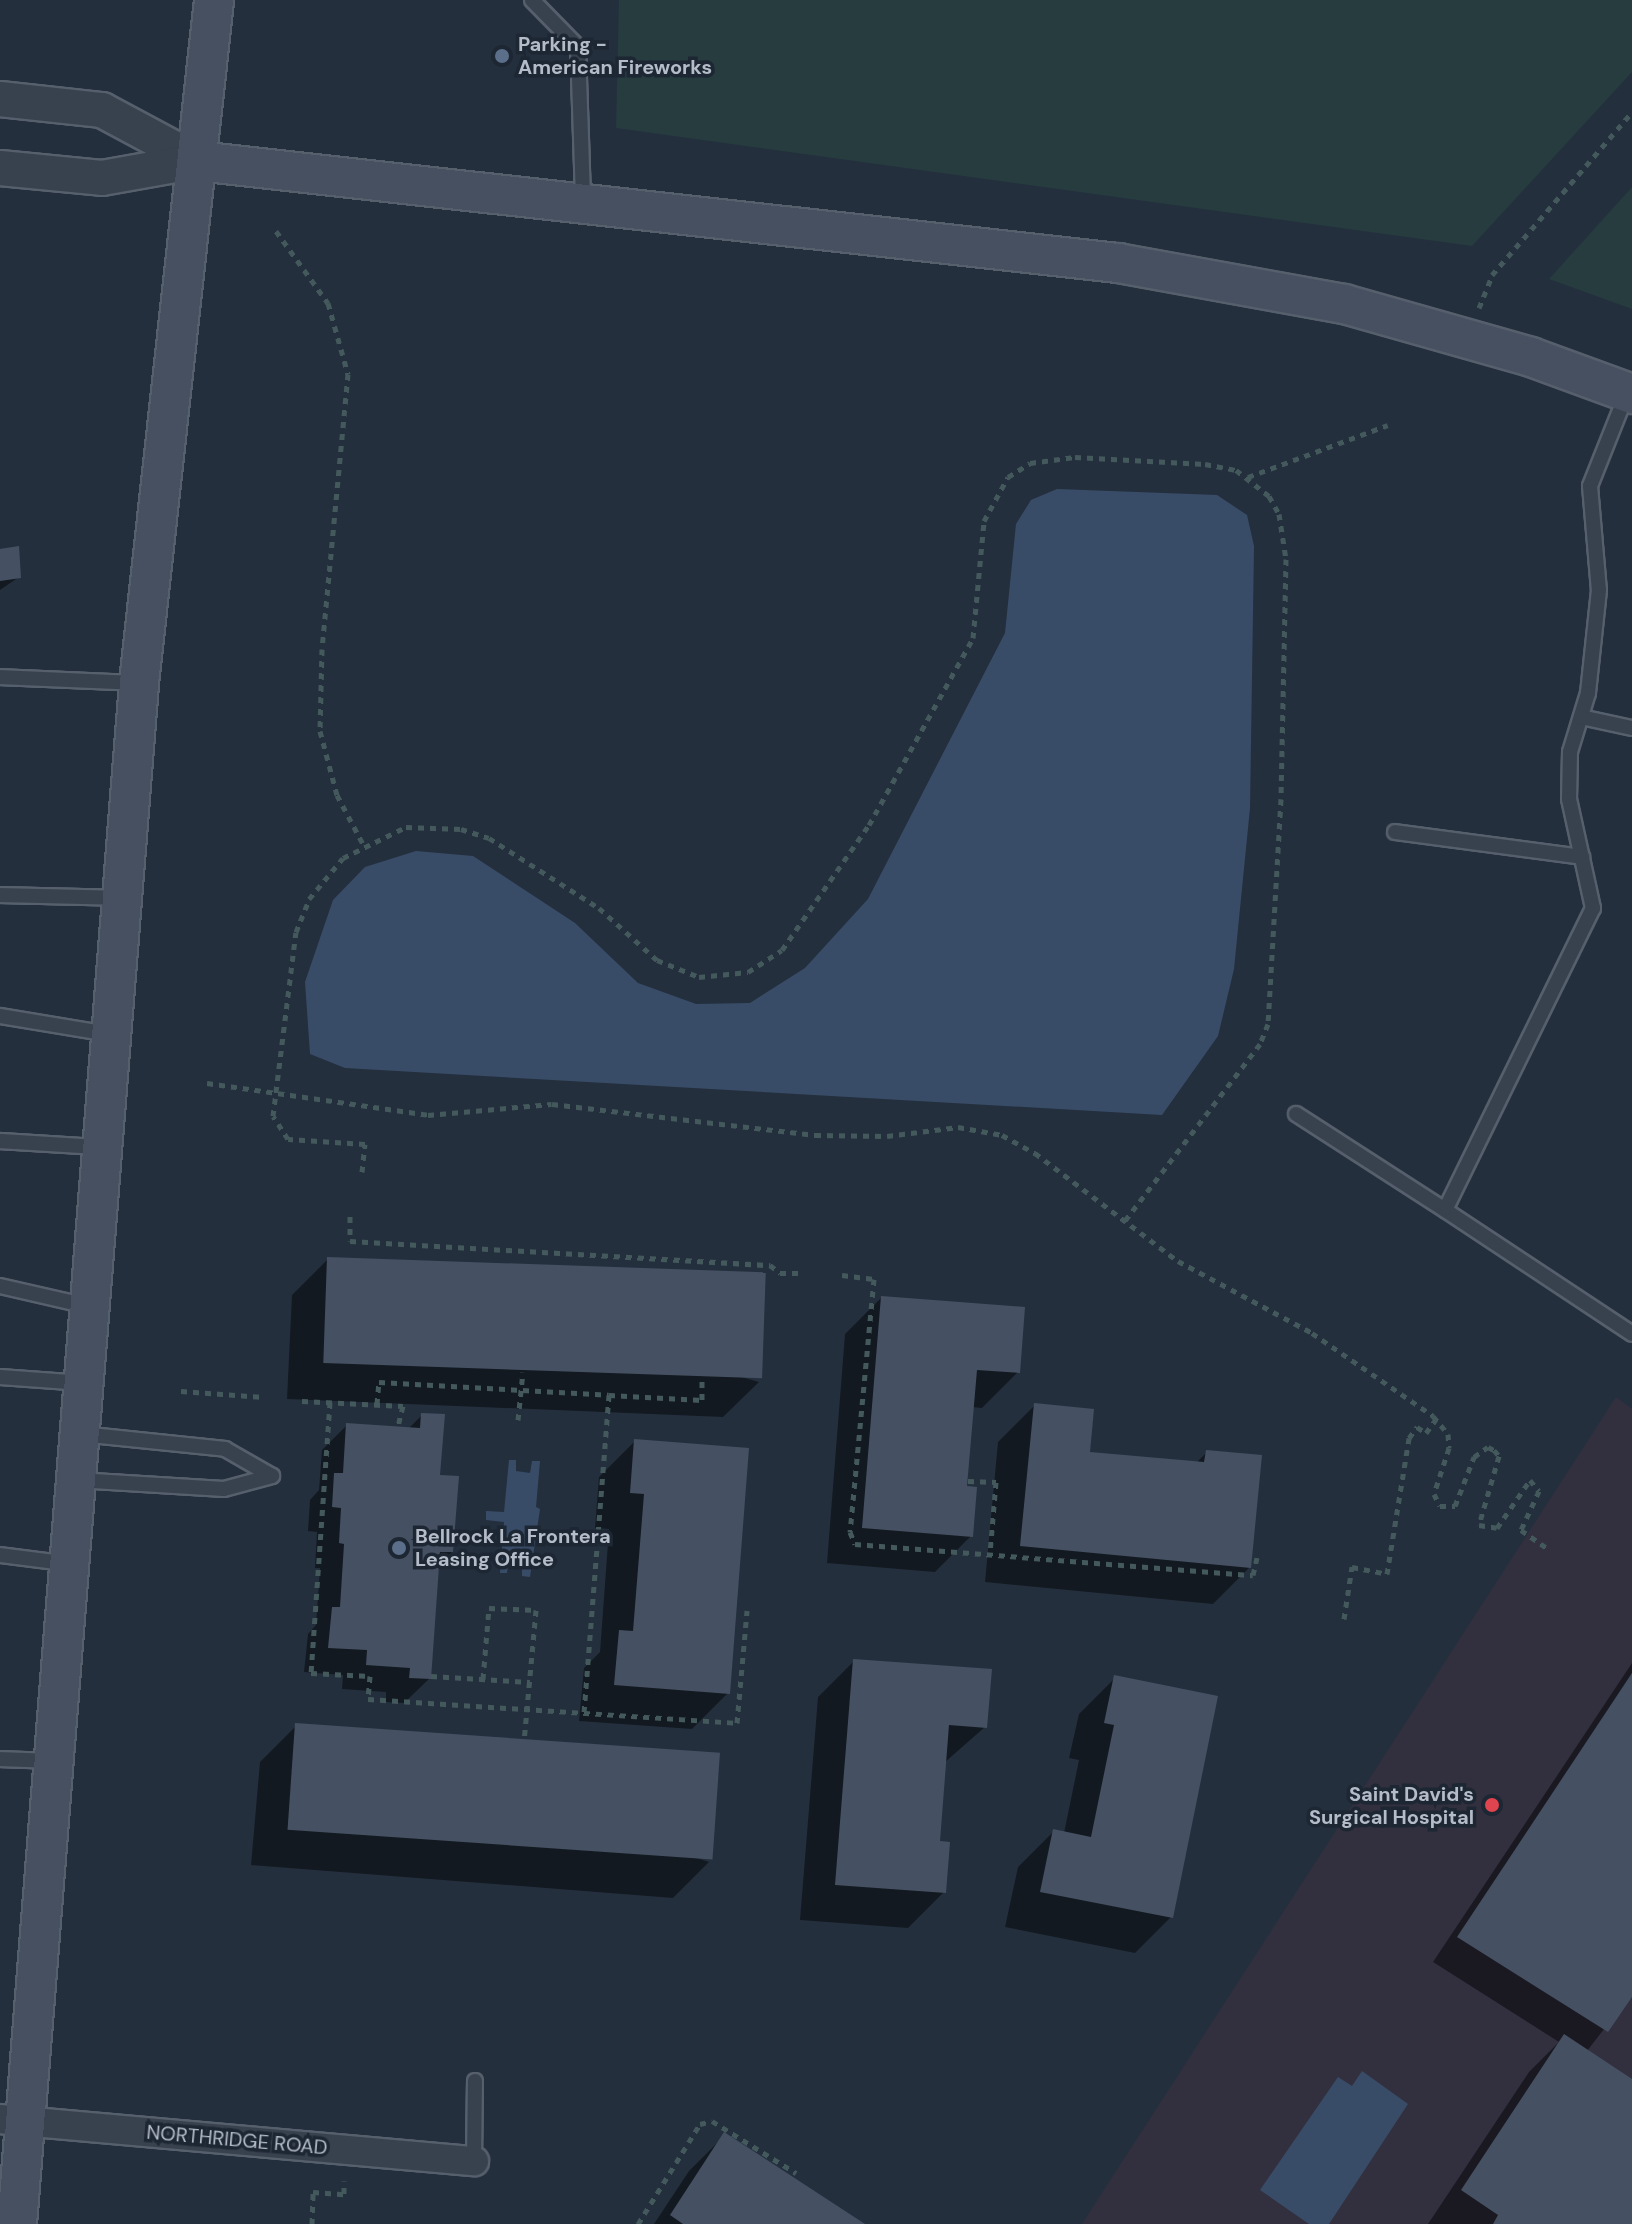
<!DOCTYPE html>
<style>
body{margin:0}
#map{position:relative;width:1632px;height:2224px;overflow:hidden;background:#242f3e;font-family:"DM Sans",sans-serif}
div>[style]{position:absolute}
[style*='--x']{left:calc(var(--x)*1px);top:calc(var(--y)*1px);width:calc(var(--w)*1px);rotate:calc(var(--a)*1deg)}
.medical>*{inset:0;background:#32303f}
.green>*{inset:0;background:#263c3f}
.water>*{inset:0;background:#394c67}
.shadow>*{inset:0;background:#0007}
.building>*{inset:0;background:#455162;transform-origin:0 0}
.path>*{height:5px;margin-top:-2.5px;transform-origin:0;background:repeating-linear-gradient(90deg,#44595c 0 6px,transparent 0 12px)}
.roads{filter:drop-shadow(2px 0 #565f6c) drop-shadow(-2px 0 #565f6c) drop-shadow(0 2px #565f6c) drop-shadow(0 -2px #565f6c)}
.service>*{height:14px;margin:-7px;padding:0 7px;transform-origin:7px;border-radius:7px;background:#38414e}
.minor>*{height:28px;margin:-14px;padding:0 14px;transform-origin:14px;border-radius:14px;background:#38414e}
.tertiary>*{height:34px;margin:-17px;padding:0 17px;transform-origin:17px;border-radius:17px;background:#38414e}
.secondary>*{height:38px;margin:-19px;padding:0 19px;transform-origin:19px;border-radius:19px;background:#465061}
.dots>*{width:22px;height:22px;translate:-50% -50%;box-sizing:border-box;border:4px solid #1d2633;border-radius:50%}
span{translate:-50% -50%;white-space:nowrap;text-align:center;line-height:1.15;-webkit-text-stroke:7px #1d2633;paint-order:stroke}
.poi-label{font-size:20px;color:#b4bcc9;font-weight:700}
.left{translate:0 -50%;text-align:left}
.right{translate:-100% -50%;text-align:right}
.street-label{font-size:20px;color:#b4bcc9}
</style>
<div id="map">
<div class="medical">
<div style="clip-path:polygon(1616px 1397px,1632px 1409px,1632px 2224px,1082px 2224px)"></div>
</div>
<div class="green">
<div style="clip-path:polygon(619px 0,1632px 0,1632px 72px,1472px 246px,616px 128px)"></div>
<div style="clip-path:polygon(1632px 187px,1632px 309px,1549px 279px)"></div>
</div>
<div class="water">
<div style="clip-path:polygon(1057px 489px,1217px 495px,1247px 515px,1254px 546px,1250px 808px,1234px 969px,1218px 1036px,1162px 1115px,345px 1068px,310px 1054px,305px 982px,333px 900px,365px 867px,416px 851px,473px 856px,575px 923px,638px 983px,696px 1004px,750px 1003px,805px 968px,868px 899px,1005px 633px,1016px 524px,1031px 500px)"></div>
<div style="clip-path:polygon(509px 1460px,516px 1460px,516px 1471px,530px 1473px,532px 1461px,540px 1461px,536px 1507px,540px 1509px,530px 1577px,522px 1576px,522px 1566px,508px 1565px,507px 1573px,500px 1573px,504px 1522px,486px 1520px,486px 1511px,504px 1512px)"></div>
<div style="clip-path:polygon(1362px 2071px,1408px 2104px,1329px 2224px,1309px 2224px,1260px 2190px,1338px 2077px,1352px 2086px)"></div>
</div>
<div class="shadow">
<div style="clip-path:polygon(0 551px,19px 577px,0 590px)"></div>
<div style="clip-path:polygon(328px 1259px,759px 1382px,723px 1417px,287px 1399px,292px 1295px)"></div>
<div style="clip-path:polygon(881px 1298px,1018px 1372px,982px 1408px,972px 1407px,965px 1488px,971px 1536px,935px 1572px,827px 1563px,845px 1334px)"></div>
<div style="clip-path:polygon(1034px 1406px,1088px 1454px,1195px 1464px,1207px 1452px,1249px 1568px,1213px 1604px,985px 1582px,998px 1442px)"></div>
<div style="clip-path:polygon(422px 1415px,452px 1552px,437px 1566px,429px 1679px,404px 1703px,386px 1702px,386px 1692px,342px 1689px,343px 1675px,304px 1672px,308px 1634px,316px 1625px,320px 1568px,315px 1568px,317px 1532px,308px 1531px,310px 1500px,319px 1490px,322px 1450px,347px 1425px,408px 1429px)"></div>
<div style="clip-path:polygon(635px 1441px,728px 1693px,692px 1729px,579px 1721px,584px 1668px,600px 1652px,609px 1529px,595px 1528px,599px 1477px)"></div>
<div style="clip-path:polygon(854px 1661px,985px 1727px,944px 1763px,938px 1843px,944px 1892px,908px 1928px,800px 1920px,818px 1697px)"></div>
<div style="clip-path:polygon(1632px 1663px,1632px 1993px,1587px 2051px,1632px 2081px,1632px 2224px,1428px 2224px,1529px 2072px,1559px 2042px,1433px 1962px)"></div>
<div style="clip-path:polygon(1115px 1678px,1171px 1917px,1135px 1953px,1005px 1927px,1018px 1867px,1054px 1831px,1064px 1833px,1079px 1760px,1069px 1758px,1079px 1714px)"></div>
<div style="clip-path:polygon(296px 1726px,709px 1862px,673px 1898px,251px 1865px,260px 1762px)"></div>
<div style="clip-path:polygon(725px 2135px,861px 2224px,654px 2224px,689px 2171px)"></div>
</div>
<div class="building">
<div style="clip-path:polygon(19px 546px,21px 578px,0 581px,0 549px)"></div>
<div style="left:327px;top:1257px;width:439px;height:106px;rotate:2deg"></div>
<div style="clip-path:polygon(881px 1296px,1025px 1307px,1020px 1373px,977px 1370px,967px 1486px,977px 1487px,973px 1537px,862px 1528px)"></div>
<div style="clip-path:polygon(1034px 1403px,1094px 1409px,1090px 1452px,1204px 1462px,1206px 1450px,1262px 1455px,1251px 1568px,1020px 1546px)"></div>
<div style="clip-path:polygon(421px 1413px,445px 1414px,440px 1475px,459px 1476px,453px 1552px,440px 1552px,431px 1679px,409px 1678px,410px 1668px,366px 1665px,367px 1650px,328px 1648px,332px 1607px,340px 1607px,344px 1544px,339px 1543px,341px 1508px,332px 1507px,334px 1473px,343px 1473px,346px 1423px,420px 1428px)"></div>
<div style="clip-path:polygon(634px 1439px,749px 1448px,730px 1694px,614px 1685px,619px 1630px,633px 1631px,644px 1494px,630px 1493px)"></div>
<div style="clip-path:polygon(853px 1659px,992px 1669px,987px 1728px,949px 1725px,940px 1841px,950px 1842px,946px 1893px,835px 1885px)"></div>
<div style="clip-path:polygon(1632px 1673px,1632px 1997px,1608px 2032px,1457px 1937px)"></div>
<div style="clip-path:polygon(1114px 1675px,1218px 1696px,1173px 1918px,1040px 1892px,1053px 1829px,1091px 1837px,1114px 1725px,1104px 1723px)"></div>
<div style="left:295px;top:1723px;width:426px;height:107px;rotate:4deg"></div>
<div style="clip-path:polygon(1564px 2034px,1632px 2079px,1632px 2224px,1493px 2224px,1498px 2215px,1461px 2190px)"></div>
<div style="clip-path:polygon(724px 2132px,865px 2224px,683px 2224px,670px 2215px)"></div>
</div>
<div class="path">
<div style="--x:276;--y:231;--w:89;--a:54.2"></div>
<div style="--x:328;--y:303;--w:74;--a:74.3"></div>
<div style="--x:348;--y:374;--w:276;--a:95.4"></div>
<div style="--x:322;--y:649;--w:82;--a:91.4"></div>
<div style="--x:320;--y:731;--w:66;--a:75.1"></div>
<div style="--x:337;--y:795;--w:55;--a:62"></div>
<div style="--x:1479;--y:308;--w:35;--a:-68"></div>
<div style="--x:1492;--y:275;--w:215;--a:-49.3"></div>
<div style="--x:1248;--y:477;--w:149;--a:-20.4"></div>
<div style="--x:207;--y:1083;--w:223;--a:8.2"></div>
<div style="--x:428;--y:1115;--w:124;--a:-5.1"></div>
<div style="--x:552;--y:1104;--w:265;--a:6.7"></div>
<div style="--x:815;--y:1135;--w:72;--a:0.8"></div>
<div style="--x:887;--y:1136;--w:72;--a:-7.2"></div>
<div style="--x:958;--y:1127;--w:45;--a:10.3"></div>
<div style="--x:1002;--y:1135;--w:38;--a:29"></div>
<div style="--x:1035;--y:1153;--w:179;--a:37.1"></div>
<div style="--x:1178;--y:1261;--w:152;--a:28.2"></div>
<div style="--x:1312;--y:1333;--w:147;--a:34.4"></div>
<div style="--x:1433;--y:1416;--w:23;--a:50"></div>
<div style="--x:1448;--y:1434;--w:14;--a:86"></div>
<div style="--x:1449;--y:1448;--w:48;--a:108.1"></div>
<div style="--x:1434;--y:1494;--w:13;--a:63"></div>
<div style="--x:1440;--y:1506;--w:15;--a:0"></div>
<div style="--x:1455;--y:1506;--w:53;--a:-68.8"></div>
<div style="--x:1474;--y:1457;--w:17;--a:-36"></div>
<div style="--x:1488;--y:1447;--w:7;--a:27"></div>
<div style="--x:1494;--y:1450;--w:8;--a:50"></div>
<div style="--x:1499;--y:1456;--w:72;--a:106.2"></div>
<div style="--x:1479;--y:1525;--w:18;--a:9"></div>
<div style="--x:1497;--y:1528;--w:58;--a:-55.5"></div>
<div style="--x:1530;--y:1480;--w:14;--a:51"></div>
<div style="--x:1539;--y:1491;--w:43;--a:114.8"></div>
<div style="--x:1521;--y:1530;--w:35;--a:35"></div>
<div style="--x:362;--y:1172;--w:28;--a:-84"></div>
<div style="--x:365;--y:1144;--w:77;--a:-176.3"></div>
<div style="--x:288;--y:1139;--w:27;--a:-123"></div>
<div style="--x:273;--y:1116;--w:185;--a:-82.9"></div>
<div style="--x:296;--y:932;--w:35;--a:-68"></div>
<div style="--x:309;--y:899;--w:53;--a:-50.3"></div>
<div style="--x:343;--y:858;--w:70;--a:-26.2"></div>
<div style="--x:406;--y:827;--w:55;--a:2.1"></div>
<div style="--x:461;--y:829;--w:29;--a:18"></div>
<div style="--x:489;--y:838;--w:130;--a:32.5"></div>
<div style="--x:599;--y:908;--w:78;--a:41.9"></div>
<div style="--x:657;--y:960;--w:45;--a:22"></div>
<div style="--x:699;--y:977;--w:49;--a:-5.8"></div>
<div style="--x:748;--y:972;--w:40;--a:-32.9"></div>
<div style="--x:782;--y:950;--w:152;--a:-55.2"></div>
<div style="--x:869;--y:825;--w:214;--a:-60.9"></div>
<div style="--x:973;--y:638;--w:118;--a:-84.6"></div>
<div style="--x:984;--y:521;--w:50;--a:-61.4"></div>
<div style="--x:1008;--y:477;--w:26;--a:-32"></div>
<div style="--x:1030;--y:463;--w:45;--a:-7.6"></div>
<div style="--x:1075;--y:457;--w:130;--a:3.1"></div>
<div style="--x:1205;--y:464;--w:32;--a:11"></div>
<div style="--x:1236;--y:470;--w:42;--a:38.2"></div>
<div style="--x:1269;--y:496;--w:21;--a:61"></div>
<div style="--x:1279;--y:514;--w:46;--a:81.2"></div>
<div style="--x:1286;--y:559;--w:240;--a:91.2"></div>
<div style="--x:1281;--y:799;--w:225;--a:93.3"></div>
<div style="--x:1268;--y:1024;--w:22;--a:112"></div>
<div style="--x:1260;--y:1044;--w:224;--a:127.4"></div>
<div style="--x:350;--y:1216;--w:25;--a:90"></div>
<div style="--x:350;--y:1241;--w:421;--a:3.3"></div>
<div style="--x:770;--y:1265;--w:13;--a:39"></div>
<div style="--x:780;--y:1273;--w:22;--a:0"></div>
<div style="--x:842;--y:1275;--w:32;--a:7"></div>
<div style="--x:874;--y:1279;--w:254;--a:95.4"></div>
<div style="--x:850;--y:1532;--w:13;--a:67"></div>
<div style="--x:855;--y:1544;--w:399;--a:4.5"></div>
<div style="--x:1253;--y:1575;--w:18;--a:-77"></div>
<div style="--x:181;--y:1391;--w:82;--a:4.2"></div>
<div style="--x:609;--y:1395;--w:93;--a:3.1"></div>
<div style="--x:702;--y:1400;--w:20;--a:-90"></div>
<div style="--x:302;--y:1401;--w:101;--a:2.8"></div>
<div style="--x:403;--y:1406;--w:21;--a:104"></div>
<div style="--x:330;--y:1402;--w:272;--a:94"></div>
<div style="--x:311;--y:1673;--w:59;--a:2.9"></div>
<div style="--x:370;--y:1676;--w:23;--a:95"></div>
<div style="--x:368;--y:1699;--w:370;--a:3.7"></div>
<div style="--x:737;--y:1723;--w:113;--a:-84.9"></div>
<div style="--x:377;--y:1404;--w:22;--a:-85"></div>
<div style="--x:379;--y:1382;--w:230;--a:3.2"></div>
<div style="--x:609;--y:1395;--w:321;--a:94.5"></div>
<div style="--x:518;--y:1420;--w:48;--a:-84.1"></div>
<div style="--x:968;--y:1481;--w:28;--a:2"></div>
<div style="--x:996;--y:1482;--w:72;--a:94.8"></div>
<div style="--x:1344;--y:1619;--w:53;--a:-81.3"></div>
<div style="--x:1352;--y:1567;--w:36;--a:11"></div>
<div style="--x:1387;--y:1574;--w:138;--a:-80.8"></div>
<div style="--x:1409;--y:1438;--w:14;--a:-54"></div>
<div style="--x:1417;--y:1427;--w:11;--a:34"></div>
<div style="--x:1426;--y:1433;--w:17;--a:-54"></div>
<div style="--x:431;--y:1676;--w:99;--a:3.5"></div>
<div style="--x:483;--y:1679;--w:71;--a:-85.2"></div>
<div style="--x:489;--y:1608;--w:47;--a:2.4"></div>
<div style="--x:536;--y:1610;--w:132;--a:95.2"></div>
<div style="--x:312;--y:2224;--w:32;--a:-88"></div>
<div style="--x:313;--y:2192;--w:31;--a:4"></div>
<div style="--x:344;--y:2194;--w:13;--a:-90"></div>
<div style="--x:638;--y:2224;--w:118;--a:-58.2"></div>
<div style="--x:700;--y:2124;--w:12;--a:-14"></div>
<div style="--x:712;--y:2121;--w:99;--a:31.8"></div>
</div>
<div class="roads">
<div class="service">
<div style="--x:532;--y:0;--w:66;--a:45.6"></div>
<div style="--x:578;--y:47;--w:154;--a:88.1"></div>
<div style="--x:1627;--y:393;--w:100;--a:111.7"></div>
<div style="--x:1590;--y:486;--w:104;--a:85.1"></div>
<div style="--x:1599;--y:590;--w:104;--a:96.1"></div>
<div style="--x:1588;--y:693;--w:62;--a:107"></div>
<div style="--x:1570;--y:752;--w:47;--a:91.2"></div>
<div style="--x:1569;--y:799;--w:112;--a:77.6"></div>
<div style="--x:1593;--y:908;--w:336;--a:116.1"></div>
<div style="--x:1445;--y:1210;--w:224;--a:33.5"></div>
<div style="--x:0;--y:677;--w:139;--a:2.5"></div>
<div style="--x:1581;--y:717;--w:52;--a:12.2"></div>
<div style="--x:1395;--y:832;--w:189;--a:7.6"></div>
<div style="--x:0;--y:895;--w:119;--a:1.4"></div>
<div style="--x:0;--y:1016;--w:110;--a:9.4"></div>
<div style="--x:1296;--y:1114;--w:177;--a:32.8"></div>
<div style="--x:0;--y:1141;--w:99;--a:3.5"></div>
<div style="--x:0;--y:1286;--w:89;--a:12.9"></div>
<div style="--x:0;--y:1377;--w:83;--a:4.1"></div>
<div style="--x:81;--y:1434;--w:145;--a:5.9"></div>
<div style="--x:225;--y:1449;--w:54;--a:29.9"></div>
<div style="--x:77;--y:1480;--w:147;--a:3.5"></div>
<div style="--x:224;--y:1489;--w:50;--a:-15.2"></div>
<div style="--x:0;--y:1555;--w:71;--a:7.3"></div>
<div style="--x:0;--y:1759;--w:54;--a:2.1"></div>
<div style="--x:474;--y:2161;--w:80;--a:-89.3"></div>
</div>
<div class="minor">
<div style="--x:0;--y:2119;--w:476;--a:5.1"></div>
</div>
<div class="tertiary">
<div style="--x:0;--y:99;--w:103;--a:6.2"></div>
<div style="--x:102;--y:110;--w:108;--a:28.2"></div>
<div style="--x:0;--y:168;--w:102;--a:5.6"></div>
<div style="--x:102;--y:178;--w:97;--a:-10.1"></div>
</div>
<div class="secondary">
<div style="--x:197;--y:161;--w:927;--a:6.32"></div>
<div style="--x:1118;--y:263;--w:230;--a:10.3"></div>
<div style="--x:1344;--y:304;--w:194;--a:15.8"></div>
<div style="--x:1531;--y:357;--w:108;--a:20.1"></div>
<div style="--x:17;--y:2224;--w:1546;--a:-85.47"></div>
<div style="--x:139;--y:683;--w:687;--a:-83.73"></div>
</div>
</div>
<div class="dots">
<div style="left:502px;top:56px;background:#5c6f8a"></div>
<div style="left:399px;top:1548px;background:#5c6f8a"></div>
<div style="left:1492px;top:1805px;background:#e0444e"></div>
</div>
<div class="poi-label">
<span class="left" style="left:518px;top:56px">Parking -<br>American Fireworks</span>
<span class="left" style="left:415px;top:1548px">Bellrock La Frontera<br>Leasing Office</span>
<span class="right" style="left:1474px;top:1806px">Saint David's<br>Surgical Hospital</span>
</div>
<div class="street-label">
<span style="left:237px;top:2140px;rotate:5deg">NORTHRIDGE ROAD</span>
</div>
</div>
